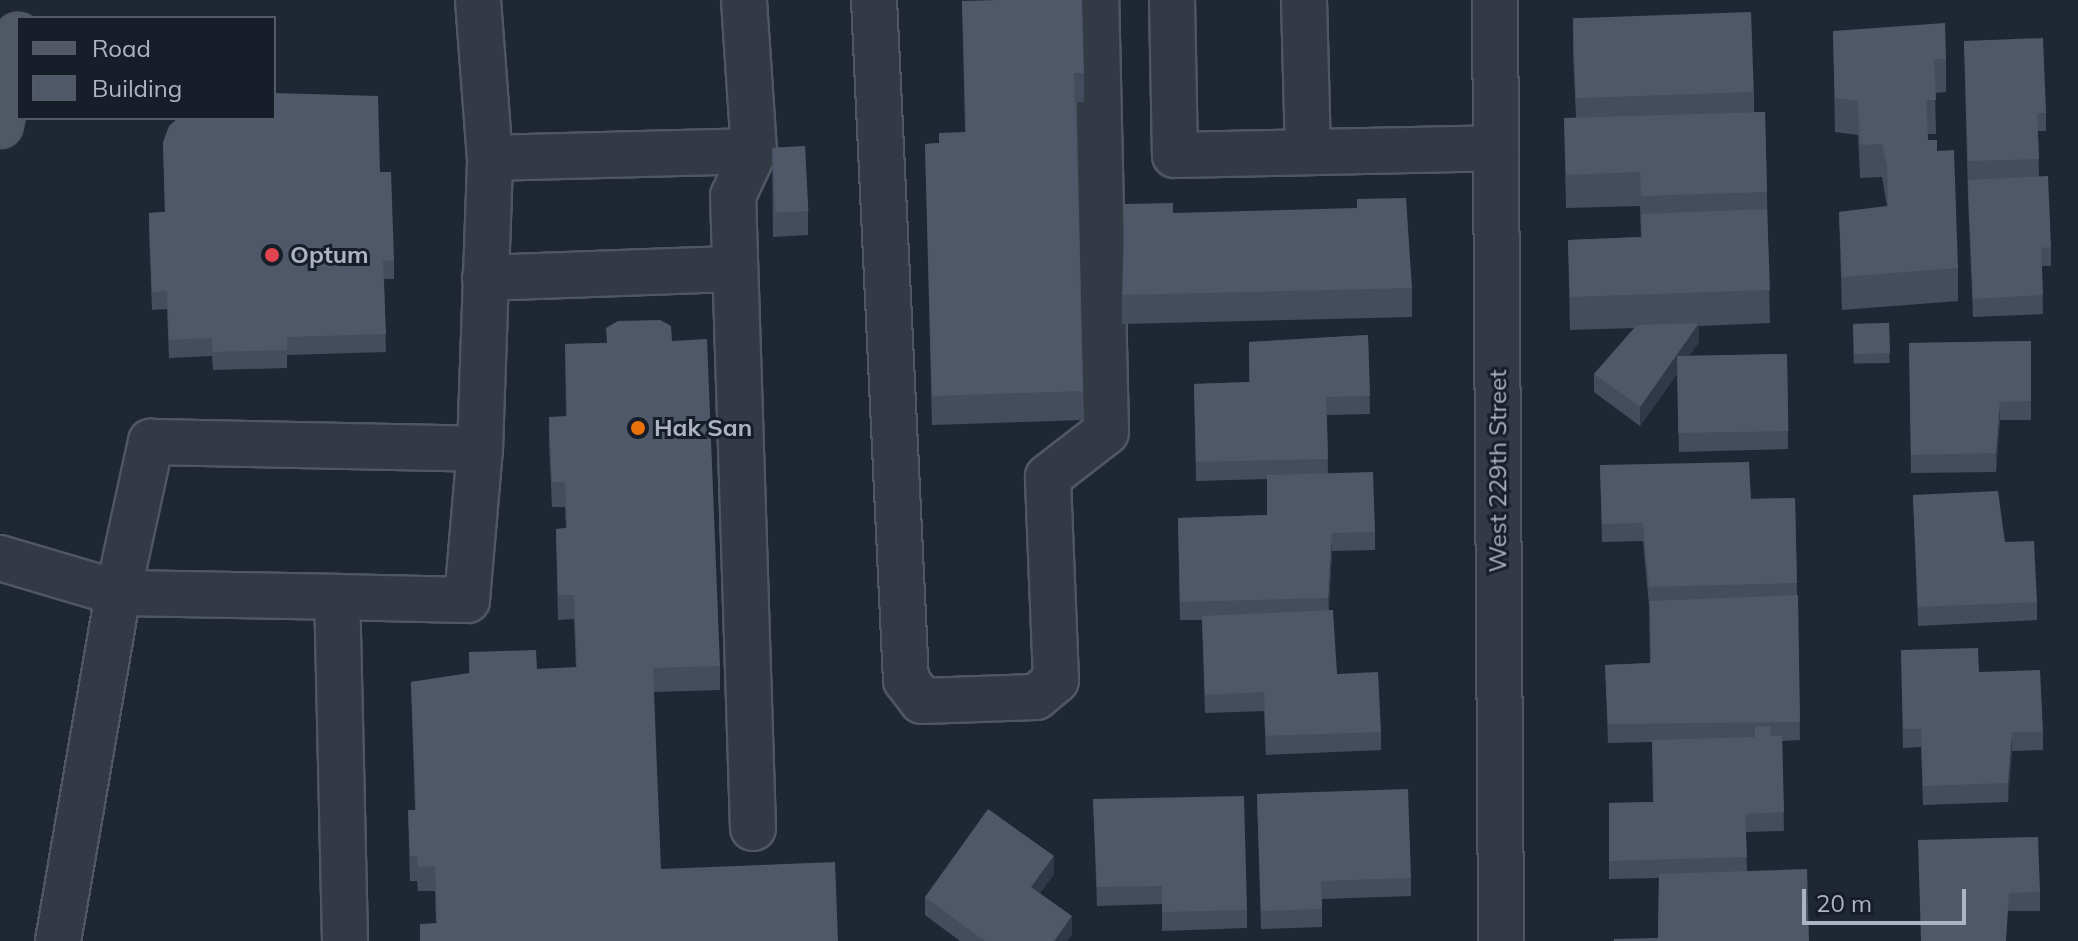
<!DOCTYPE html>
<style>
body{margin:0}
#map{position:relative;width:2078px;height:941px;overflow:hidden;background:#1f2734;font-family:Mulish,sans-serif}
div>[style]{position:absolute}
[style*='--x']{left:calc(var(--x)*1px);top:calc(var(--y)*1px);width:calc(var(--w)*1px);rotate:calc(var(--a)*1deg)}
.roads{filter:drop-shadow(2px 0 #505663) drop-shadow(-2px 0 #505663) drop-shadow(0 2px #505663) drop-shadow(0 -2px #505663)}
.minor>*{height:44px;margin:-22px;padding:0 22px;transform-origin:22px;border-radius:22px;background:#333945}
.major>*{height:44px;margin:-22px;padding:0 22px;transform-origin:22px;border-radius:22px;background:#505865}
.wall>*{inset:0;background:#434d5d;transform-origin:0 0}
.shaded-wall>*{inset:0;background:#303948}
.building>*{inset:0;background:#4e5868;transform-origin:0 0}
.dots>*{width:22px;height:22px;translate:-50% -50%;box-sizing:border-box;border:4px solid #181e29;border-radius:50%}
span{translate:-50% -50%;white-space:nowrap;text-align:center;line-height:1.15;-webkit-text-stroke:6px #181e29;paint-order:stroke}
.poi-label{font-size:24px;color:#acb3c2;font-weight:700}
.left{translate:0 -50%;text-align:left}
.street-label{font-size:24px;color:#acb3c2}
.legend{position:absolute;left:16px;top:16px;width:260px;height:104px;box-sizing:border-box;background:#181e29;border:2px solid #535a66;margin:0;padding:10px 14px;list-style:none;font-size:24px;color:#acb3c2}
.legend li{display:flex;align-items:center;gap:16px;height:40px}
.legend b{width:40px;border:2px solid #535a66}
.scale{position:absolute;left:1802px;top:889px;width:164px;height:36px;box-sizing:border-box;border:4px solid #acb3c2;border-top:0;padding-left:10px;font-size:24px;line-height:28px;white-space:nowrap;color:#acb3c2;-webkit-text-stroke:6px #181e29;paint-order:stroke}
</style>
<div id="map">
<div class="roads">
<div class="minor">
<div style="--x:478;--y:0;--w:158;--a:85.7"></div>
<div style="--x:490;--y:158;--w:264;--a:-1.5"></div>
<div style="--x:754;--y:151;--w:151;--a:-93.8"></div>
<div style="--x:874;--y:0;--w:681;--a:87.31"></div>
<div style="--x:906;--y:680;--w:26;--a:53"></div>
<div style="--x:922;--y:701;--w:114;--a:-2"></div>
<div style="--x:1036;--y:697;--w:26;--a:-40"></div>
<div style="--x:1056;--y:680;--w:203;--a:-92.3"></div>
<div style="--x:1048;--y:477;--w:73;--a:-37.8"></div>
<div style="--x:1106;--y:432;--w:432;--a:-91.3"></div>
<div style="--x:1172;--y:0;--w:155;--a:88.9"></div>
<div style="--x:1175;--y:155;--w:321;--a:-1.2"></div>
<div style="--x:1304;--y:0;--w:152;--a:88.5"></div>
<div style="--x:1495;--y:0;--w:941;--a:89.63"></div>
<div style="--x:485;--y:278;--w:250;--a:-2.1"></div>
<div style="--x:0;--y:558;--w:123;--a:16.5"></div>
<div style="--x:118;--y:593;--w:155;--a:-77.7"></div>
<div style="--x:151;--y:442;--w:329;--a:1.2"></div>
<div style="--x:480;--y:449;--w:291;--a:-88"></div>
<div style="--x:753;--y:828;--w:632;--a:-91.81"></div>
<div style="--x:733;--y:196;--w:50;--a:-65"></div>
<div style="--x:58;--y:941;--w:353;--a:-80.2"></div>
<div style="--x:118;--y:593;--w:219;--a:1"></div>
<div style="--x:345;--y:941;--w:344;--a:-91.3"></div>
<div style="--x:337;--y:597;--w:130;--a:1.3"></div>
<div style="--x:467;--y:600;--w:152;--a:-85.1"></div>
</div>
<div class="major">
<div style="--x:0;--y:125;--w:91;--a:-78.6"></div>
</div>
</div>
<div class="wall">
<div style="clip-path:polygon(962px 1px,1084px 73px,1084px 102px,1075px 102px,1083px 420px,932px 425px,925px 144px,939px 143px,965px 132px)"></div>
<div style="clip-path:polygon(1573px 19px,1754px 92px,1754px 112px,1765px 112px,1770px 323px,1699px 326px,1699px 342px,1689px 356px,1787px 354px,1788px 449px,1679px 452px,1677px 374px,1640px 426px,1594px 392px,1594px 374px,1634px 328px,1570px 330px,1568px 240px,1641px 237px,1640px 206px,1566px 208px,1564px 118px,1576px 118px,1573px 53px)"></div>
<div style="clip-path:polygon(1833px 31px,1946px 59px,1946px 92px,1935px 93px,1936px 134px,1928px 134px,1928px 140px,1937px 151px,1958px 268px,1958px 301px,1842px 310px,1839px 212px,1887px 206px,1882px 177px,1860px 178px,1858px 135px,1835px 132px)"></div>
<div style="clip-path:polygon(1964px 41px,2046px 113px,2046px 131px,2038px 131px,2039px 176px,2051px 247px,2051px 266px,2042px 266px,2043px 314px,1973px 317px,1968px 198px)"></div>
<div style="clip-path:polygon(163px 142px,380px 172px,394px 260px,394px 279px,384px 279px,386px 352px,287px 355px,287px 368px,213px 370px,212px 356px,169px 358px,167px 309px,152px 310px,149px 231px,149px 213px,165px 212px)"></div>
<div style="clip-path:polygon(772px 147px,808px 211px,808px 235px,773px 237px)"></div>
<div style="clip-path:polygon(1173px 213px,1412px 288px,1412px 317px,1122px 324px,1122px 295px)"></div>
<div style="left:1889px;top:323px;width:40px;height:36px;rotate:89deg"></div>
<div style="clip-path:polygon(1368px 335px,1370px 414px,1327px 415px,1328px 473px,1375px 532px,1375px 550px,1332px 551px,1329px 610px,1337px 674px,1381px 732px,1381px 750px,1266px 755px,1264px 711px,1205px 713px,1202px 620px,1180px 620px,1178px 518px,1267px 515px,1267px 479px,1196px 481px,1194px 384px,1249px 382px,1249px 342px)"></div>
<div style="clip-path:polygon(672px 341px,720px 666px,720px 690px,654px 692px,436px 923px,435px 891px,418px 891px,417px 881px,410px 881px,408px 810px,415px 810px,411px 682px,469px 673px,469px 652px,537px 669px,576px 668px,574px 619px,558px 620px,556px 529px,566px 528px,565px 507px,552px 507px,549px 442px,549px 417px,566px 417px,565px 344px)"></div>
<div style="clip-path:polygon(2031px 341px,2031px 420px,2000px 420px,1996px 472px,1911px 473px,1909px 343px)"></div>
<div style="clip-path:polygon(1600px 465px,1751px 499px,1795px 498px,1800px 740px,1782px 741px,1784px 831px,1746px 832px,1747px 871px,1658px 938px,1659px 878px,1609px 879px,1609px 803px,1653px 802px,1652px 742px,1608px 743px,1605px 665px,1650px 663px,1649px 605px,1643px 541px,1602px 542px)"></div>
<div style="clip-path:polygon(1913px 495px,2005px 542px,2037px 602px,2037px 620px,1918px 626px)"></div>
<div style="clip-path:polygon(1901px 650px,1979px 672px,2043px 732px,2043px 750px,2012px 751px,2008px 802px,1923px 805px,1921px 747px,1903px 748px)"></div>
<div style="clip-path:polygon(1257px 794px,1411px 878px,1411px 896px,1322px 899px,1322px 927px,1261px 929px)"></div>
<div style="clip-path:polygon(1093px 799px,1247px 910px,1247px 928px,1162px 931px,1162px 904px,1097px 906px)"></div>
<div style="clip-path:polygon(1918px 840px,2040px 892px,2040px 911px,2009px 911px)"></div>
<div style="clip-path:polygon(1054px 874px,1040px 893px,1072px 934px,1067px 941px,960px 941px,925px 915px,925px 897px)"></div>
</div>
<div class="shaded-wall">
<div style="clip-path:polygon(1699px 323px,1699px 342px,1640px 426px,1640px 407px)"></div>
<div style="clip-path:polygon(2000px 402px,2000px 420px,1996px 472px,1996px 453px)"></div>
<div style="clip-path:polygon(1332px 533px,1332px 551px,1328px 616px,1328px 598px)"></div>
<div style="clip-path:polygon(2012px 732px,2012px 751px,2008px 802px,2008px 783px)"></div>
<div style="clip-path:polygon(1054px 856px,1054px 874px,1031px 905px,1031px 887px)"></div>
<div style="clip-path:polygon(1072px 916px,1072px 934px,1067px 941px,1054px 941px)"></div>
</div>
<div class="building">
<div style="clip-path:polygon(998px 0,1082px 0,1084px 73px,1074px 73px,1083px 391px,932px 396px,925px 144px,939px 143px,939px 133px,966px 132px,962px 1px)"></div>
<div style="left:1751px;top:12px;width:80px;height:178px;rotate:88deg"></div>
<div style="clip-path:polygon(1945px 23px,1946px 59px,1934px 59px,1936px 100px,1926px 100px,1928px 140px,1937px 140px,1937px 151px,1954px 150px,1958px 268px,1842px 277px,1839px 212px,1888px 206px,1887px 166px,1882px 144px,1860px 145px,1858px 101px,1835px 98px,1833px 31px)"></div>
<div style="clip-path:polygon(2043px 38px,2046px 113px,2037px 113px,2039px 159px,1968px 161px,1964px 41px)"></div>
<div style="clip-path:polygon(274px 93px,378px 96px,380px 172px,391px 172px,394px 260px,383px 261px,386px 334px,287px 337px,287px 350px,213px 352px,212px 338px,169px 340px,167px 291px,152px 292px,149px 213px,165px 212px,163px 142px,169px 126px,178px 118px,274px 118px)"></div>
<div style="clip-path:polygon(1765px 112px,1767px 192px,1641px 196px,1640px 172px,1566px 175px,1564px 118px)"></div>
<div style="left:805px;top:146px;width:65px;height:33px;rotate:87deg"></div>
<div style="clip-path:polygon(2048px 176px,2051px 247px,2041px 248px,2043px 295px,1973px 299px,1968px 180px)"></div>
<div style="clip-path:polygon(1406px 198px,1412px 288px,1122px 295px,1125px 204px,1173px 203px,1173px 213px,1357px 208px,1357px 199px)"></div>
<div style="clip-path:polygon(1767px 209px,1770px 290px,1570px 297px,1568px 240px,1642px 237px,1641px 214px)"></div>
<div style="clip-path:polygon(660px 320px,671px 326px,672px 341px,707px 339px,720px 666px,653px 668px,661px 869px,835px 862px,838px 941px,420px 941px,420px 924px,437px 923px,435px 866px,418px 867px,417px 856px,410px 856px,408px 810px,416px 810px,411px 682px,470px 673px,469px 652px,536px 650px,537px 669px,577px 667px,574px 595px,558px 595px,556px 529px,567px 528px,565px 482px,552px 482px,549px 417px,567px 416px,565px 344px,607px 343px,606px 328px,618px 321px)"></div>
<div style="clip-path:polygon(1699px 323px,1640px 407px,1594px 374px,1637px 325px)"></div>
<div style="left:1889px;top:323px;width:30px;height:36px;rotate:88deg"></div>
<div style="clip-path:polygon(1368px 335px,1370px 396px,1326px 397px,1328px 459px,1196px 462px,1194px 384px,1250px 382px,1249px 342px)"></div>
<div style="clip-path:polygon(2031px 341px,2031px 401px,2000px 402px,1996px 453px,1911px 455px,1909px 343px)"></div>
<div style="left:1787px;top:354px;width:77px;height:110px;rotate:89deg"></div>
<div style="clip-path:polygon(1749px 462px,1751px 499px,1795px 498px,1797px 583px,1649px 587px,1643px 523px,1602px 524px,1600px 465px)"></div>
<div style="clip-path:polygon(1373px 472px,1375px 532px,1332px 533px,1328px 598px,1180px 602px,1178px 518px,1267px 515px,1267px 475px)"></div>
<div style="clip-path:polygon(1998px 491px,2005px 542px,2034px 541px,2037px 602px,1918px 607px,1913px 495px)"></div>
<div style="clip-path:polygon(1798px 595px,1800px 722px,1608px 724px,1605px 665px,1651px 663px,1650px 601px)"></div>
<div style="clip-path:polygon(1333px 610px,1337px 674px,1378px 672px,1381px 732px,1266px 736px,1264px 692px,1205px 695px,1202px 616px)"></div>
<div style="clip-path:polygon(1978px 648px,1979px 672px,2040px 670px,2043px 732px,2012px 732px,2008px 783px,1923px 786px,1921px 729px,1903px 729px,1901px 650px)"></div>
<div style="clip-path:polygon(1770px 726px,1771px 736px,1782px 736px,1784px 812px,1745px 814px,1747px 857px,1609px 861px,1609px 803px,1654px 802px,1652px 740px,1755px 737px,1755px 727px)"></div>
<div style="clip-path:polygon(1408px 789px,1411px 878px,1321px 881px,1322px 909px,1261px 911px,1257px 794px)"></div>
<div style="clip-path:polygon(1244px 796px,1247px 910px,1162px 912px,1162px 886px,1097px 887px,1093px 799px)"></div>
<div style="clip-path:polygon(988px 809px,1054px 856px,1031px 887px,1072px 916px,1054px 941px,985px 941px,925px 897px)"></div>
<div style="clip-path:polygon(2038px 837px,2040px 892px,2009px 893px,2006px 941px,1921px 941px,1918px 840px)"></div>
<div style="clip-path:polygon(1807px 869px,1809px 941px,1614px 941px,1614px 939px,1658px 938px,1659px 874px)"></div>
</div>
<div class="dots">
<div style="left:272px;top:255px;background:#e0444e"></div>
<div style="left:638px;top:428px;background:#e8710a"></div>
</div>
<div class="poi-label">
<span class="left" style="left:290px;top:255px">Optum</span>
<span class="left" style="left:654px;top:428px">Hak San</span>
</div>
<div class="street-label">
<span style="left:1498px;top:471px;rotate:-90deg">West 229th Street</span>
</div>
<ul class="legend">
<li><b style="height:10px;background:#505865"></b>Road</li>
<li><b style="height:22px;background:#4e5868"></b>Building</li>
</ul>
<div class="scale">20 m</div>
</div>
